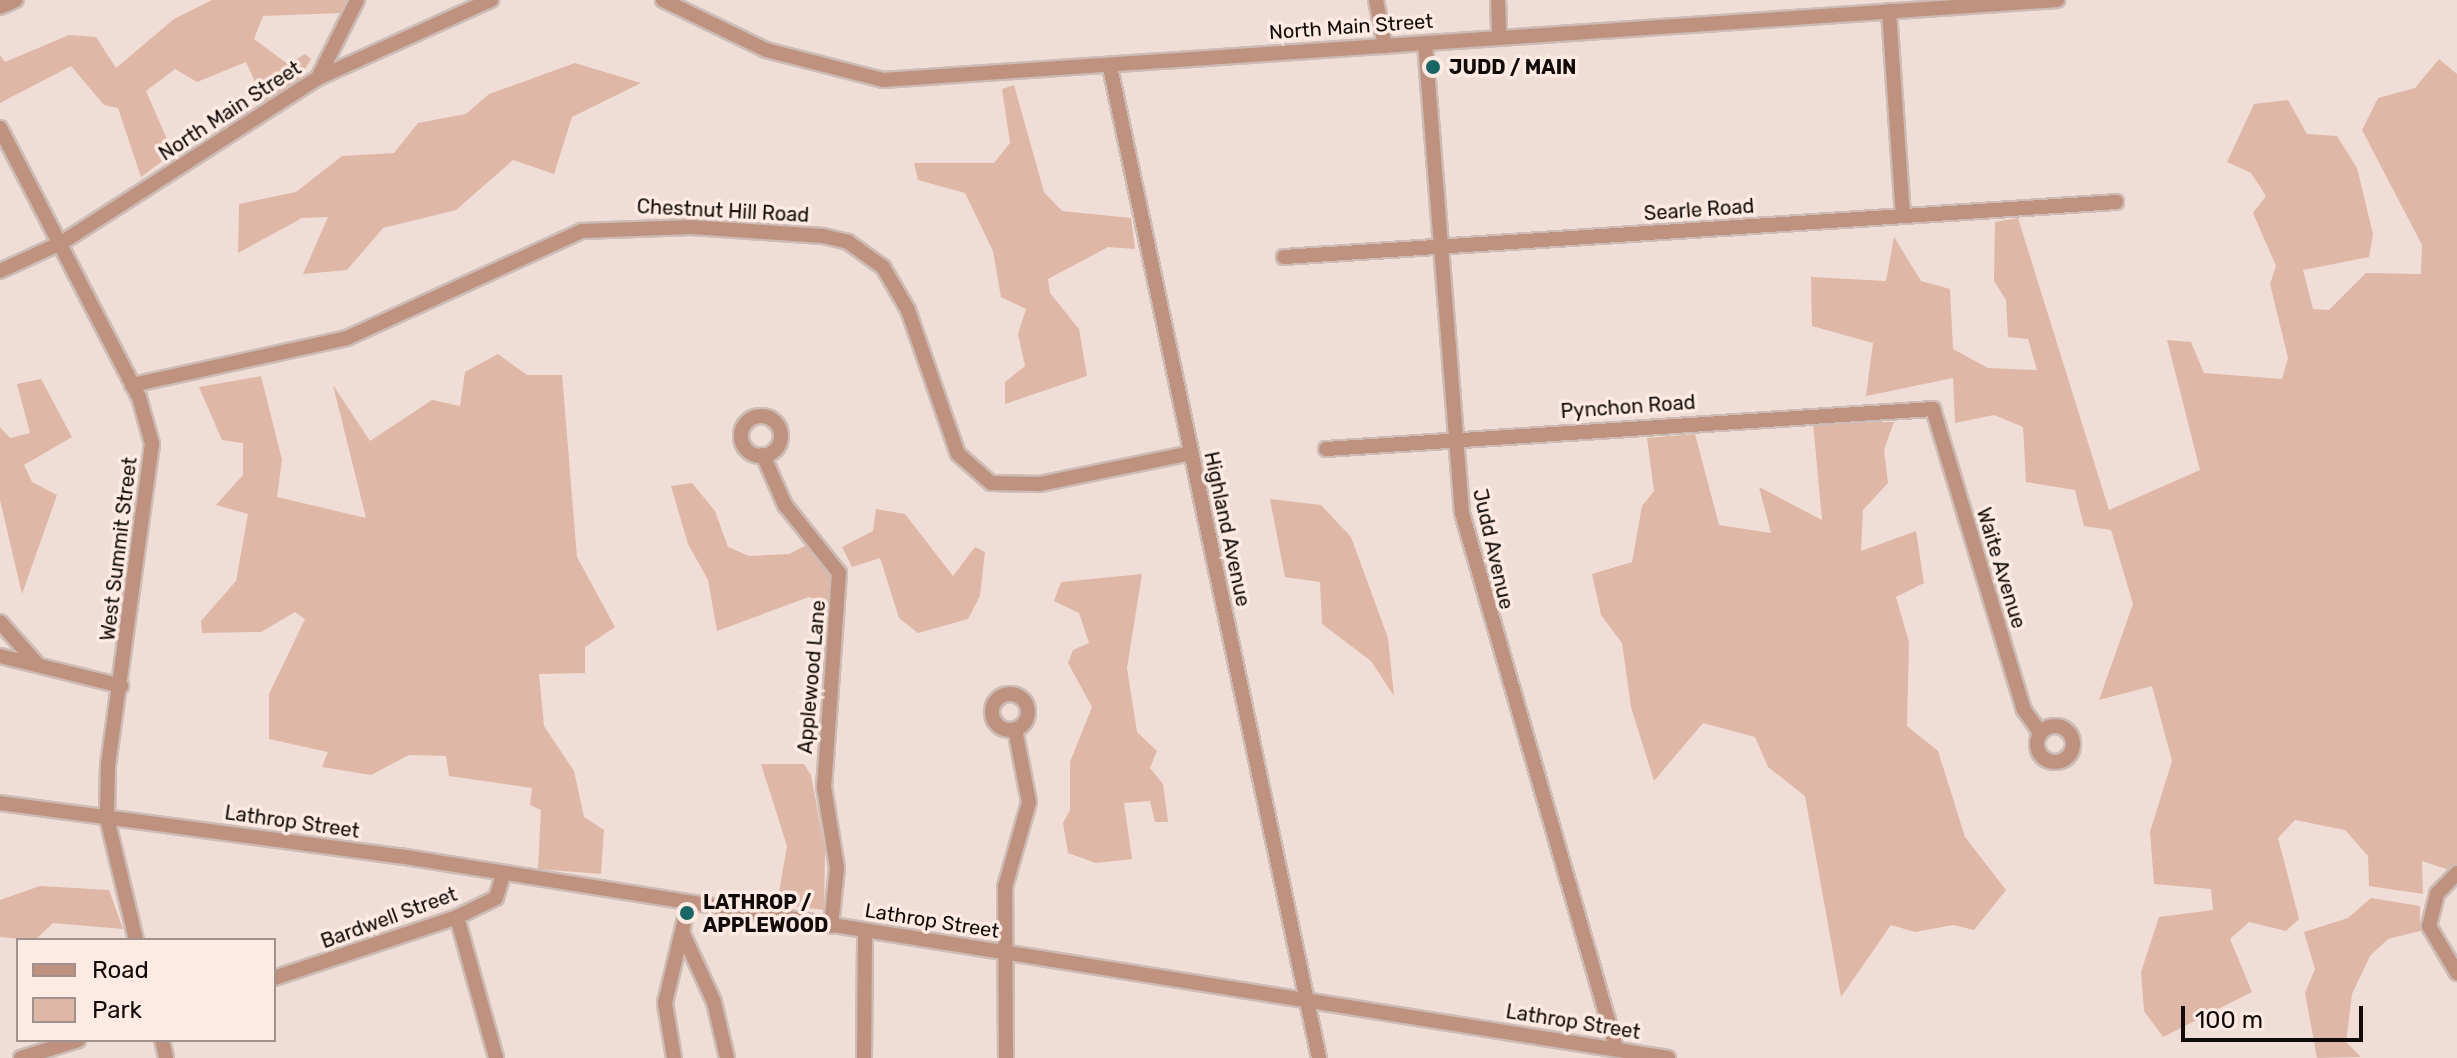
<!DOCTYPE html>
<style>
body{margin:0}
#map{position:relative;width:2457px;height:1058px;overflow:hidden;background:#f0ded6;font-family:Rubik,sans-serif}
div>[style]{position:absolute}
[style*='--x']{left:calc(var(--x)*1px);top:calc(var(--y)*1px);width:calc(var(--w)*1px);rotate:calc(var(--a)*1deg)}
.green>*{inset:0;background:#deb7a6}
.roads{filter:drop-shadow(2px 0 #ccbcb5) drop-shadow(-2px 0 #ccbcb5) drop-shadow(0 2px #ccbcb5) drop-shadow(0 -2px #ccbcb5)}
.minor>*{height:14px;margin:-7px;padding:0 7px;transform-origin:7px;border-radius:7px;background:#be927f}
.minor>.ring{margin:-7px;padding:0;box-sizing:content-box;background:none;border:14px solid #be927f;border-radius:50%}
.dots>*{width:22px;height:22px;translate:-50% -50%;box-sizing:border-box;border:4px solid #fdebe3;border-radius:50%}
span{translate:-50% -50%;white-space:nowrap;text-align:center;line-height:1.15;-webkit-text-stroke:7px #fdebe3;paint-order:stroke}
.street-label{font-size:20px;color:#110b09}
.poi-label{font-size:20px;color:#110b09;font-weight:700}
.left{translate:0 -50%;text-align:left}
.legend{position:absolute;left:16px;top:938px;width:260px;height:104px;box-sizing:border-box;background:#fdebe3;border:2px solid #9f918c;margin:0;padding:10px 14px;list-style:none;font-size:24px;color:#110b09}
.legend li{display:flex;align-items:center;gap:16px;height:40px}
.legend b{width:40px;border:2px solid #9f918c}
.scale{position:absolute;left:2181px;top:1006px;width:182px;height:36px;box-sizing:border-box;border:4px solid #110b09;border-top:0;padding-left:10px;font-size:24px;line-height:28px;white-space:nowrap;color:#110b09;-webkit-text-stroke:6px #fdebe3;paint-order:stroke}
</style>
<div id="map">
<div class="green">
<div style="clip-path:polygon(212px 0,348px 0,342px 13px,263px 16px,254px 39px,288px 64px,305px 54px,311px 59px,298px 80px,264px 101px,246px 62px,197px 82px,175px 69px,146px 91px,173px 153px,141px 177px,118px 108px,104px 105px,71px 66px,0 103px,0 55px,5px 62px,69px 35px,96px 37px,116px 68px,174px 19px)"></div>
<div style="clip-path:polygon(2439px 59px,2457px 74px,2457px 864px,2449px 870px,2422px 861px,2423px 894px,2369px 886px,2368px 856px,2345px 830px,2295px 820px,2278px 838px,2299px 919px,2286px 931px,2249px 922px,2230px 939px,2252px 992px,2163px 1037px,2144px 1011px,2141px 972px,2159px 917px,2213px 910px,2211px 889px,2154px 884px,2150px 832px,2172px 761px,2152px 686px,2099px 700px,2133px 604px,2111px 530px,2084px 526px,2075px 490px,2026px 482px,2023px 427px,1994px 415px,1955px 423px,1953px 378px,1866px 396px,1873px 343px,1812px 326px,1811px 277px,1886px 281px,1894px 237px,1921px 281px,1950px 289px,1953px 349px,1988px 368px,2037px 370px,2028px 339px,2008px 337px,2006px 300px,1994px 281px,1995px 222px,2018px 218px,2109px 510px,2200px 470px,2167px 340px,2191px 342px,2204px 373px,2282px 379px,2288px 358px,2270px 284px,2276px 266px,2253px 213px,2266px 196px,2251px 173px,2227px 162px,2254px 104px,2288px 100px,2307px 134px,2337px 136px,2357px 168px,2373px 234px,2369px 257px,2303px 270px,2313px 309px,2329px 310px,2366px 273px,2421px 274px,2422px 245px,2362px 130px,2378px 98px,2415px 88px)"></div>
<div style="clip-path:polygon(575px 63px,641px 83px,572px 117px,554px 174px,513px 160px,456px 210px,383px 228px,347px 270px,303px 274px,328px 217px,302px 218px,238px 253px,239px 204px,296px 192px,342px 156px,394px 153px,418px 123px,466px 114px,489px 94px)"></div>
<div style="clip-path:polygon(1014px 85px,1044px 192px,1062px 211px,1131px 218px,1135px 249px,1108px 247px,1048px 279px,1050px 293px,1079px 329px,1087px 376px,1005px 404px,1005px 382px,1025px 366px,1018px 334px,1026px 309px,1001px 297px,993px 251px,965px 193px,918px 180px,914px 163px,994px 163px,1010px 143px,1002px 89px)"></div>
<div style="clip-path:polygon(498px 354px,527px 375px,562px 375px,577px 557px,615px 627px,585px 647px,585px 673px,539px 674px,544px 726px,574px 771px,584px 817px,604px 830px,601px 874px,538px 869px,541px 810px,530px 805px,532px 788px,449px 776px,446px 756px,409px 755px,371px 775px,322px 767px,328px 752px,269px 739px,269px 694px,305px 619px,295px 612px,261px 632px,202px 633px,201px 621px,236px 581px,248px 514px,216px 505px,243px 475px,243px 443px,222px 440px,199px 387px,261px 376px,282px 460px,277px 497px,366px 518px,333px 385px,370px 441px,432px 400px,460px 406px,465px 372px)"></div>
<div style="clip-path:polygon(41px 379px,72px 437px,24px 465px,32px 482px,57px 495px,22px 594px,0 500px,0 427px,10px 438px,30px 433px,17px 384px)"></div>
<div style="clip-path:polygon(1894px 422px,1884px 450px,1888px 483px,1863px 510px,1861px 551px,1916px 531px,1924px 583px,1896px 597px,1909px 642px,1907px 726px,1938px 751px,1965px 837px,2006px 890px,1974px 930px,1953px 925px,1915px 932px,1891px 925px,1841px 997px,1805px 796px,1768px 767px,1755px 737px,1703px 723px,1654px 781px,1631px 707px,1622px 643px,1601px 615px,1592px 574px,1632px 562px,1642px 506px,1654px 491px,1647px 438px,1695px 434px,1719px 525px,1771px 533px,1759px 487px,1822px 520px,1813px 423px)"></div>
<div style="clip-path:polygon(692px 483px,715px 511px,728px 547px,749px 556px,789px 554px,809px 544px,830px 570px,831px 603px,809px 597px,717px 631px,708px 580px,688px 544px,671px 486px)"></div>
<div style="clip-path:polygon(1270px 499px,1321px 505px,1351px 537px,1388px 638px,1394px 696px,1371px 661px,1322px 624px,1320px 582px,1285px 577px)"></div>
<div style="clip-path:polygon(876px 509px,905px 514px,953px 576px,975px 547px,985px 552px,980px 596px,968px 619px,918px 633px,899px 618px,880px 558px,852px 567px,842px 547px,873px 531px)"></div>
<div style="clip-path:polygon(1142px 574px,1127px 668px,1137px 732px,1157px 751px,1150px 768px,1163px 784px,1168px 822px,1155px 822px,1150px 801px,1124px 803px,1132px 859px,1096px 863px,1068px 853px,1063px 823px,1070px 810px,1070px 762px,1092px 707px,1068px 663px,1073px 650px,1089px 643px,1079px 613px,1054px 601px,1061px 582px)"></div>
<div style="clip-path:polygon(761px 764px,804px 764px,811px 775px,825px 851px,824px 910px,777px 904px,787px 846px)"></div>
<div style="clip-path:polygon(40px 886px,109px 890px,123px 929px,53px 923px,35px 940px,0 937px,0 900px)"></div>
<div style="clip-path:polygon(2371px 898px,2420px 906px,2420px 931px,2388px 939px,2370px 956px,2352px 994px,2346px 1042px,2361px 1057px,2317px 1058px,2305px 993px,2315px 969px,2304px 932px,2348px 918px)"></div>
</div>
<div class="roads">
<div class="minor">
<div style="--x:663;--y:0;--w:114;--a:25.9"></div>
<div style="--x:766;--y:50;--w:121;--a:14.4"></div>
<div style="--x:883;--y:80;--w:1177;--a:-3.9"></div>
<div style="--x:1376;--y:0;--w:47;--a:78.9"></div>
<div style="--x:1498;--y:0;--w:38;--a:88"></div>
<div style="--x:0;--y:7;--w:17;--a:-24"></div>
<div style="--x:1889;--y:11;--w:204;--a:86.1"></div>
<div style="--x:1425;--y:43;--w:471;--a:85.5"></div>
<div style="--x:1462;--y:513;--w:557;--a:73.94"></div>
<div style="--x:1110;--y:67;--w:1013;--a:78.09"></div>
<div style="--x:318;--y:78;--w:87;--a:-63.4"></div>
<div style="--x:0;--y:128;--w:303;--a:62.7"></div>
<div style="--x:139;--y:397;--w:49;--a:74.5"></div>
<div style="--x:152;--y:444;--w:324;--a:97.8"></div>
<div style="--x:108;--y:765;--w:53;--a:91.1"></div>
<div style="--x:107;--y:818;--w:125;--a:76.6"></div>
<div style="--x:1284;--y:257;--w:834;--a:-3.78"></div>
<div style="--x:0;--y:271;--w:67;--a:-24.7"></div>
<div style="--x:61;--y:243;--w:305;--a:-32.7"></div>
<div style="--x:318;--y:78;--w:190;--a:-24.3"></div>
<div style="--x:132;--y:385;--w:220;--a:-12.3"></div>
<div style="--x:347;--y:338;--w:258;--a:-24.5"></div>
<div style="--x:582;--y:231;--w:109;--a:-2.1"></div>
<div style="--x:691;--y:227;--w:132;--a:3.9"></div>
<div style="--x:823;--y:236;--w:26;--a:13"></div>
<div style="--x:848;--y:242;--w:43;--a:35.5"></div>
<div style="--x:883;--y:267;--w:50;--a:59.8"></div>
<div style="--x:908;--y:310;--w:152;--a:70.9"></div>
<div style="--x:958;--y:454;--w:44;--a:41.3"></div>
<div style="--x:991;--y:483;--w:49;--a:1.2"></div>
<div style="--x:1040;--y:484;--w:154;--a:-11.6"></div>
<div class="ring" style="left:741px;top:416px;width:26px;height:26px"></div>
<div style="--x:1326;--y:449;--w:608;--a:-3.77"></div>
<div style="--x:1933;--y:409;--w:314;--a:73.2"></div>
<div style="--x:2024;--y:710;--w:27;--a:54"></div>
<div style="--x:763;--y:455;--w:55;--a:66.3"></div>
<div style="--x:785;--y:505;--w:87;--a:51.5"></div>
<div style="--x:839;--y:573;--w:215;--a:94"></div>
<div style="--x:824;--y:787;--w:82;--a:80.9"></div>
<div style="--x:837;--y:868;--w:58;--a:95.9"></div>
<div style="--x:0;--y:622;--w:57;--a:48.5"></div>
<div style="--x:0;--y:656;--w:125;--a:13.9"></div>
<div class="ring" style="left:992px;top:694px;width:22px;height:22px"></div>
<div class="ring" style="left:2037px;top:726px;width:22px;height:22px"></div>
<div style="--x:0;--y:803;--w:403;--a:7.6"></div>
<div style="--x:399;--y:856;--w:1285;--a:9.04"></div>
<div style="--x:2457;--y:873;--w:29;--a:134"></div>
<div style="--x:2437;--y:894;--w:33;--a:104"></div>
<div style="--x:2429;--y:926;--w:55;--a:59.2"></div>
<div style="--x:457;--y:917;--w:146;--a:74.5"></div>
<div style="--x:682;--y:932;--w:77;--a:65.4"></div>
<div style="--x:714;--y:1002;--w:57;--a:76.9"></div>
<div style="--x:274;--y:978;--w:193;--a:-18.4"></div>
<div style="--x:457;--y:917;--w:43;--a:-26"></div>
<div style="--x:496;--y:898;--w:21;--a:-73"></div>
<div style="--x:162;--y:1040;--w:18;--a:77"></div>
<div style="--x:21;--y:1058;--w:60;--a:-17.5"></div>
<div style="--x:674;--y:1058;--w:56;--a:-99.3"></div>
<div style="--x:665;--y:1003;--w:100;--a:-76.7"></div>
<div style="--x:864;--y:1058;--w:127;--a:-89.5"></div>
<div style="--x:1006;--y:1058;--w:171;--a:-90.3"></div>
<div style="--x:1005;--y:887;--w:88;--a:-74.2"></div>
<div style="--x:1029;--y:802;--w:74;--a:-100.9"></div>
</div>
</div>
<div class="dots">
<div style="left:1433px;top:67px;background:#186666"></div>
<div style="left:687px;top:913px;background:#186666"></div>
</div>
<div class="street-label">
<span style="left:1351px;top:27px;rotate:-4deg">North Main Street</span>
<span style="left:230px;top:111px;rotate:-33deg">North Main Street</span>
<span style="left:1699px;top:210px;rotate:-4deg">Searle Road</span>
<span style="left:723px;top:211px;rotate:3deg">Chestnut Hill Road</span>
<span style="left:1628px;top:407px;rotate:-4deg">Pynchon Road</span>
<span style="left:1227px;top:529px;rotate:78deg">Highland Avenue</span>
<span style="left:119px;top:549px;rotate:-83deg">West Summit Street</span>
<span style="left:1493px;top:549px;rotate:77deg">Judd Avenue</span>
<span style="left:2001px;top:568px;rotate:73deg">Waite Avenue</span>
<span style="left:812px;top:677px;rotate:-85deg">Applewood Lane</span>
<span style="left:292px;top:822px;rotate:8deg">Lathrop Street</span>
<span style="left:389px;top:918px;rotate:-20deg">Bardwell Street</span>
<span style="left:932px;top:921px;rotate:9deg">Lathrop Street</span>
<span style="left:1573px;top:1022px;rotate:9deg">Lathrop Street</span>
</div>
<div class="poi-label">
<span class="left" style="left:1449px;top:67px">JUDD / MAIN</span>
<span class="left" style="left:703px;top:914px">LATHROP /<br>APPLEWOOD</span>
</div>
<ul class="legend">
<li><b style="height:10px;background:#be927f"></b>Road</li>
<li><b style="height:22px;background:#deb7a6"></b>Park</li>
</ul>
<div class="scale">100 m</div>
</div>
